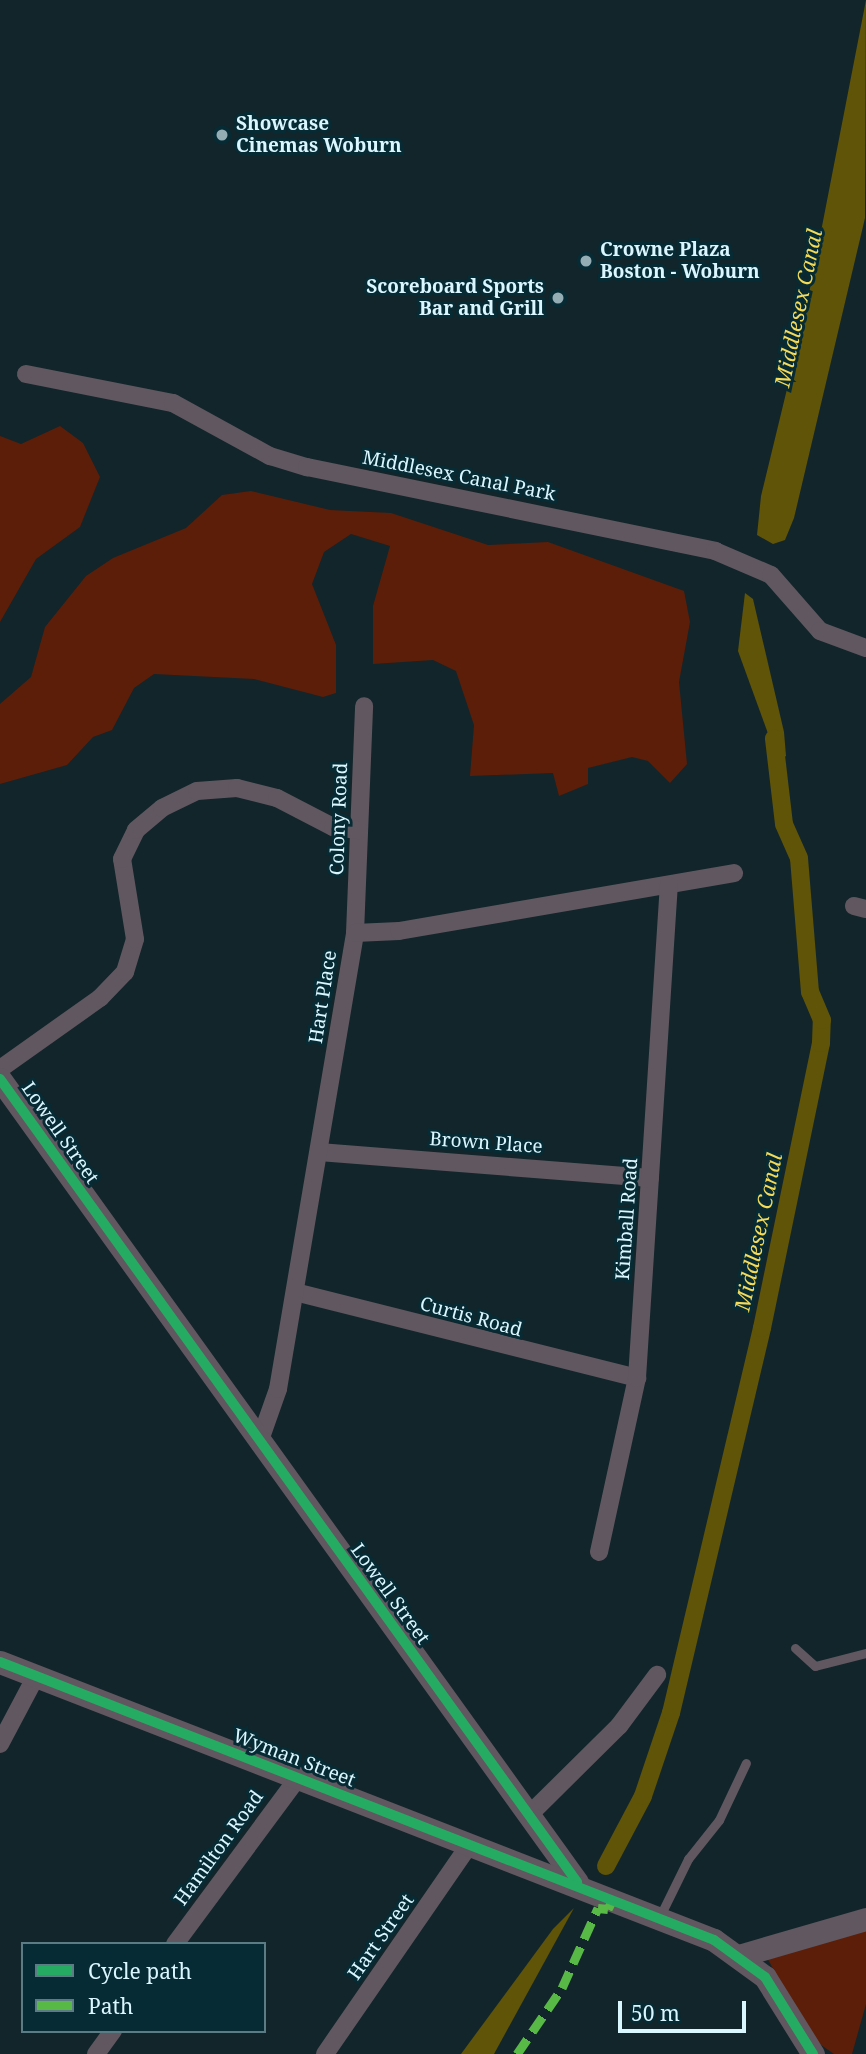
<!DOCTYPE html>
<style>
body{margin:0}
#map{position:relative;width:866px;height:2054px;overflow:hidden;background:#12252a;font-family:"Noto Serif",serif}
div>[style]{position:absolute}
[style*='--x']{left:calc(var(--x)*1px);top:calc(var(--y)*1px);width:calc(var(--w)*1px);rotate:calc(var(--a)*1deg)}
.green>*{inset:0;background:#5c1e08}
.water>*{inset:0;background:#5f5408}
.canal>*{height:18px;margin:-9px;padding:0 9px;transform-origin:9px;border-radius:9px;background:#5f5408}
.service>*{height:9px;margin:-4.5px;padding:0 4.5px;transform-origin:4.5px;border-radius:4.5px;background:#605760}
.minor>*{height:18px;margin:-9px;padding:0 9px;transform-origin:9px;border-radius:9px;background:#605760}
.tertiary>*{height:23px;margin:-11.5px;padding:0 11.5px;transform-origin:11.5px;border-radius:11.5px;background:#605760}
.quiet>*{height:9px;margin-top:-4.5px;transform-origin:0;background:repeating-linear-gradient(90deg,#58b947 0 18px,transparent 0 27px)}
.cycleway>*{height:10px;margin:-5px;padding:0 5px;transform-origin:5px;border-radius:5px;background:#26ab63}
.dots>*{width:19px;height:19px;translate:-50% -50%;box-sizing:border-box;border:4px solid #072b34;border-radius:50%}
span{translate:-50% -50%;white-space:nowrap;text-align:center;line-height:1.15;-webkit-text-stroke:6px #072b34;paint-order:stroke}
.poi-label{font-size:19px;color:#daf6ff;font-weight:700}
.left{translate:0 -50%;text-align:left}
.right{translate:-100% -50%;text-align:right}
.street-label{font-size:19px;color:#daf6ff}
.water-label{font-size:21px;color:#f4da59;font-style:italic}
.legend{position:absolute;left:21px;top:1942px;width:245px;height:91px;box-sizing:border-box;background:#072b34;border:2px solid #5b7c85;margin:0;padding:9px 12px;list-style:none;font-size:21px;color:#daf6ff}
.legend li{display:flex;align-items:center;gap:14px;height:35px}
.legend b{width:35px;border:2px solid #5b7c85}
.scale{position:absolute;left:618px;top:2001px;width:128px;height:32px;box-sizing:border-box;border:4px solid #daf6ff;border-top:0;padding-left:9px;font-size:21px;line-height:24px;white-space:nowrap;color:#daf6ff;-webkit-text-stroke:5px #072b34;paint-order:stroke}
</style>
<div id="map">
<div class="green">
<div style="clip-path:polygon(60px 426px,83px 443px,100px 477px,80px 527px,36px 559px,0 622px,0 436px,21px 444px)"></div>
<div style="clip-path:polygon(251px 491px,330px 510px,391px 513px,488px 545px,548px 542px,684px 591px,690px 622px,679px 682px,687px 764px,670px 783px,648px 761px,632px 757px,588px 768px,588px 784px,559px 796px,553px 773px,470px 776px,474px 725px,456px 671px,433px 660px,373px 664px,373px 606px,390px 546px,351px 534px,324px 552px,312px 584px,336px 645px,336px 693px,323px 697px,254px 679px,154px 674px,134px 688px,112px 730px,93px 737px,67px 765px,0 784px,0 704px,31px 677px,45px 627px,86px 576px,113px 558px,186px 528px,222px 495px)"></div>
<div style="clip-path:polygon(866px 1928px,866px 2004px,852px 2054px,834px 2054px,811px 2038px,765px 1954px)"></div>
</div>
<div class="water">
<div style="clip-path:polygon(866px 0,865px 218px,794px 518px,785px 540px,773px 544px,757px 535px,761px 496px,804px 319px)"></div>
<div style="clip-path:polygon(745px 593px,753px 599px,784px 732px,786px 756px,778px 761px,738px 651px)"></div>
<div style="clip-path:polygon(574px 1908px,494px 2054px,461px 2054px,553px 1929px)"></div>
</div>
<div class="canal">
<div style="--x:606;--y:1866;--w:79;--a:-62.1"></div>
<div style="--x:643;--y:1796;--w:88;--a:-71.4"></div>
<div style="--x:671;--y:1713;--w:396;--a:-76.7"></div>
<div style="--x:762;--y:1328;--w:291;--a:-78.3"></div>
<div style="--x:821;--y:1043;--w:23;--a:-88"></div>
<div style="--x:822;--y:1020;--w:30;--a:-113"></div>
<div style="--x:810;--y:992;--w:134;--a:-94.7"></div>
<div style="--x:799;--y:858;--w:37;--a:-114"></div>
<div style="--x:784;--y:824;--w:86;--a:-96.7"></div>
</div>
<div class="service">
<div style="--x:795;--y:1648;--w:27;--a:42"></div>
<div style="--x:815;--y:1666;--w:53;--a:-14.3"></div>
<div style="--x:660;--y:1916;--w:64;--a:-63.8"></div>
<div style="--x:688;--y:1859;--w:50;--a:-51.5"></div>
<div style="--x:719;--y:1820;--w:63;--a:-64.7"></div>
</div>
<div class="minor">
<div style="--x:26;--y:374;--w:150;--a:11.2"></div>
<div style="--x:173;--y:403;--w:111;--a:28.7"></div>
<div style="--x:270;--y:456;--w:39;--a:17"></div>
<div style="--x:307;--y:467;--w:417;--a:11.6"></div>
<div style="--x:715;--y:551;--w:61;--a:23.2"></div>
<div style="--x:771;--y:575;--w:74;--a:48.8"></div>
<div style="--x:820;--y:631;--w:49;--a:20.3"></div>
<div style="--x:854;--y:906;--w:12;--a:14"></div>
<div style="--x:355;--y:933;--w:227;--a:-87.7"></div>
<div style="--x:0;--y:1069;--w:123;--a:-35.4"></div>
<div style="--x:100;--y:998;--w:36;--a:-46"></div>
<div style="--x:125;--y:972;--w:34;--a:-73"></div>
<div style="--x:135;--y:939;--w:81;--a:-99.2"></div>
<div style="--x:122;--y:859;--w:32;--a:-64"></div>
<div style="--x:136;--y:830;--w:34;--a:-40"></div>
<div style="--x:162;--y:808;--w:39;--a:-26"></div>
<div style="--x:197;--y:791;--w:40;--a:-4.3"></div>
<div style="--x:237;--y:788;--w:41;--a:14"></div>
<div style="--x:277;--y:798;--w:63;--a:27.4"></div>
<div style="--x:333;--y:827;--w:26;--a:7"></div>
<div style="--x:319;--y:1152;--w:332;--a:4.5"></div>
<div style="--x:295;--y:1292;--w:353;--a:14.1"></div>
<div style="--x:259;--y:1443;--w:57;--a:-70.6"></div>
<div style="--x:278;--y:1389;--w:462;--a:-80.4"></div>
<div style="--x:355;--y:933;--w:44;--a:-2.6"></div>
<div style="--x:399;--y:931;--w:340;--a:-9.8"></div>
<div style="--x:599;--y:1552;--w:178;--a:-77.7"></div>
<div style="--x:637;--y:1378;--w:493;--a:-86.3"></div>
<div style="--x:0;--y:1744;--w:77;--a:-62.1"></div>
<div style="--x:529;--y:1815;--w:127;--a:-44.7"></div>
<div style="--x:619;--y:1726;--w:64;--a:-53.3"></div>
<div style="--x:175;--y:1944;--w:207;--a:-53.5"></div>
<div style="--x:96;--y:2054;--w:29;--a:-54"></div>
<div style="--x:325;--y:2054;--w:255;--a:-55.4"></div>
</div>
<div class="tertiary">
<div style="--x:0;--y:1079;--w:989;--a:54.3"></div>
<div style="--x:0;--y:1662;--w:766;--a:21.27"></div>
<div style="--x:714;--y:1940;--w:63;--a:36"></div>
<div style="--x:765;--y:1977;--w:91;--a:58.1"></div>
<div style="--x:742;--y:1955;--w:129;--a:-16.2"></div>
</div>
<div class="quiet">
<div style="--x:517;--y:2054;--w:80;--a:-55.7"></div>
<div style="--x:562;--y:1988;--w:88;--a:-65.8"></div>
<div style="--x:598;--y:1908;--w:10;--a:6"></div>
<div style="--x:608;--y:1909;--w:11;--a:-63"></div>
</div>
<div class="cycleway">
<div style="--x:0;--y:1079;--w:989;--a:54.3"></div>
<div style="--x:0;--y:1662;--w:766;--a:21.27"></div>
<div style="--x:714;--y:1940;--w:63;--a:36"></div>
<div style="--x:765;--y:1977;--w:91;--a:58.1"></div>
</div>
<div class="dots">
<div style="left:222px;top:135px;background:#94adb4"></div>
<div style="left:586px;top:261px;background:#94adb4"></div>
<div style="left:558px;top:298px;background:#94adb4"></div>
</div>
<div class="poi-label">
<span class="left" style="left:236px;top:135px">Showcase<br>Cinemas Woburn</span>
<span class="left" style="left:600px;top:261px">Crowne Plaza<br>Boston - Woburn</span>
<span class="right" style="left:544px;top:298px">Scoreboard Sports<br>Bar and Grill</span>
</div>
<div class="street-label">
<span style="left:459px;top:476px;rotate:11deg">Middlesex Canal Park</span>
<span style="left:339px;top:819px;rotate:-88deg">Colony Road</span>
<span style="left:323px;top:997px;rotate:-81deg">Hart Place</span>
<span style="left:60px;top:1133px;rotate:55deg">Lowell Street</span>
<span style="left:486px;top:1143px;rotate:4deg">Brown Place</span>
<span style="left:627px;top:1219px;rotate:-86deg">Kimball Road</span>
<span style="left:471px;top:1317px;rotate:15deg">Curtis Road</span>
<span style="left:390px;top:1594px;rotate:54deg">Lowell Street</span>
<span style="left:294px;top:1758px;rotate:21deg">Wyman Street</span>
<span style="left:219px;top:1848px;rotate:-54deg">Hamilton Road</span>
<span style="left:381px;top:1937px;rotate:-55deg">Hart Street</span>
</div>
<div class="water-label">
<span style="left:798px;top:308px;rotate:-78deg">Middlesex Canal</span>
<span style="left:758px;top:1232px;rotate:-78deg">Middlesex Canal</span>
</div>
<ul class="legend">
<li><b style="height:9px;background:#26ab63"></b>Cycle path</li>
<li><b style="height:9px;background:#58b947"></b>Path</li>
</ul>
<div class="scale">50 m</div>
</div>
